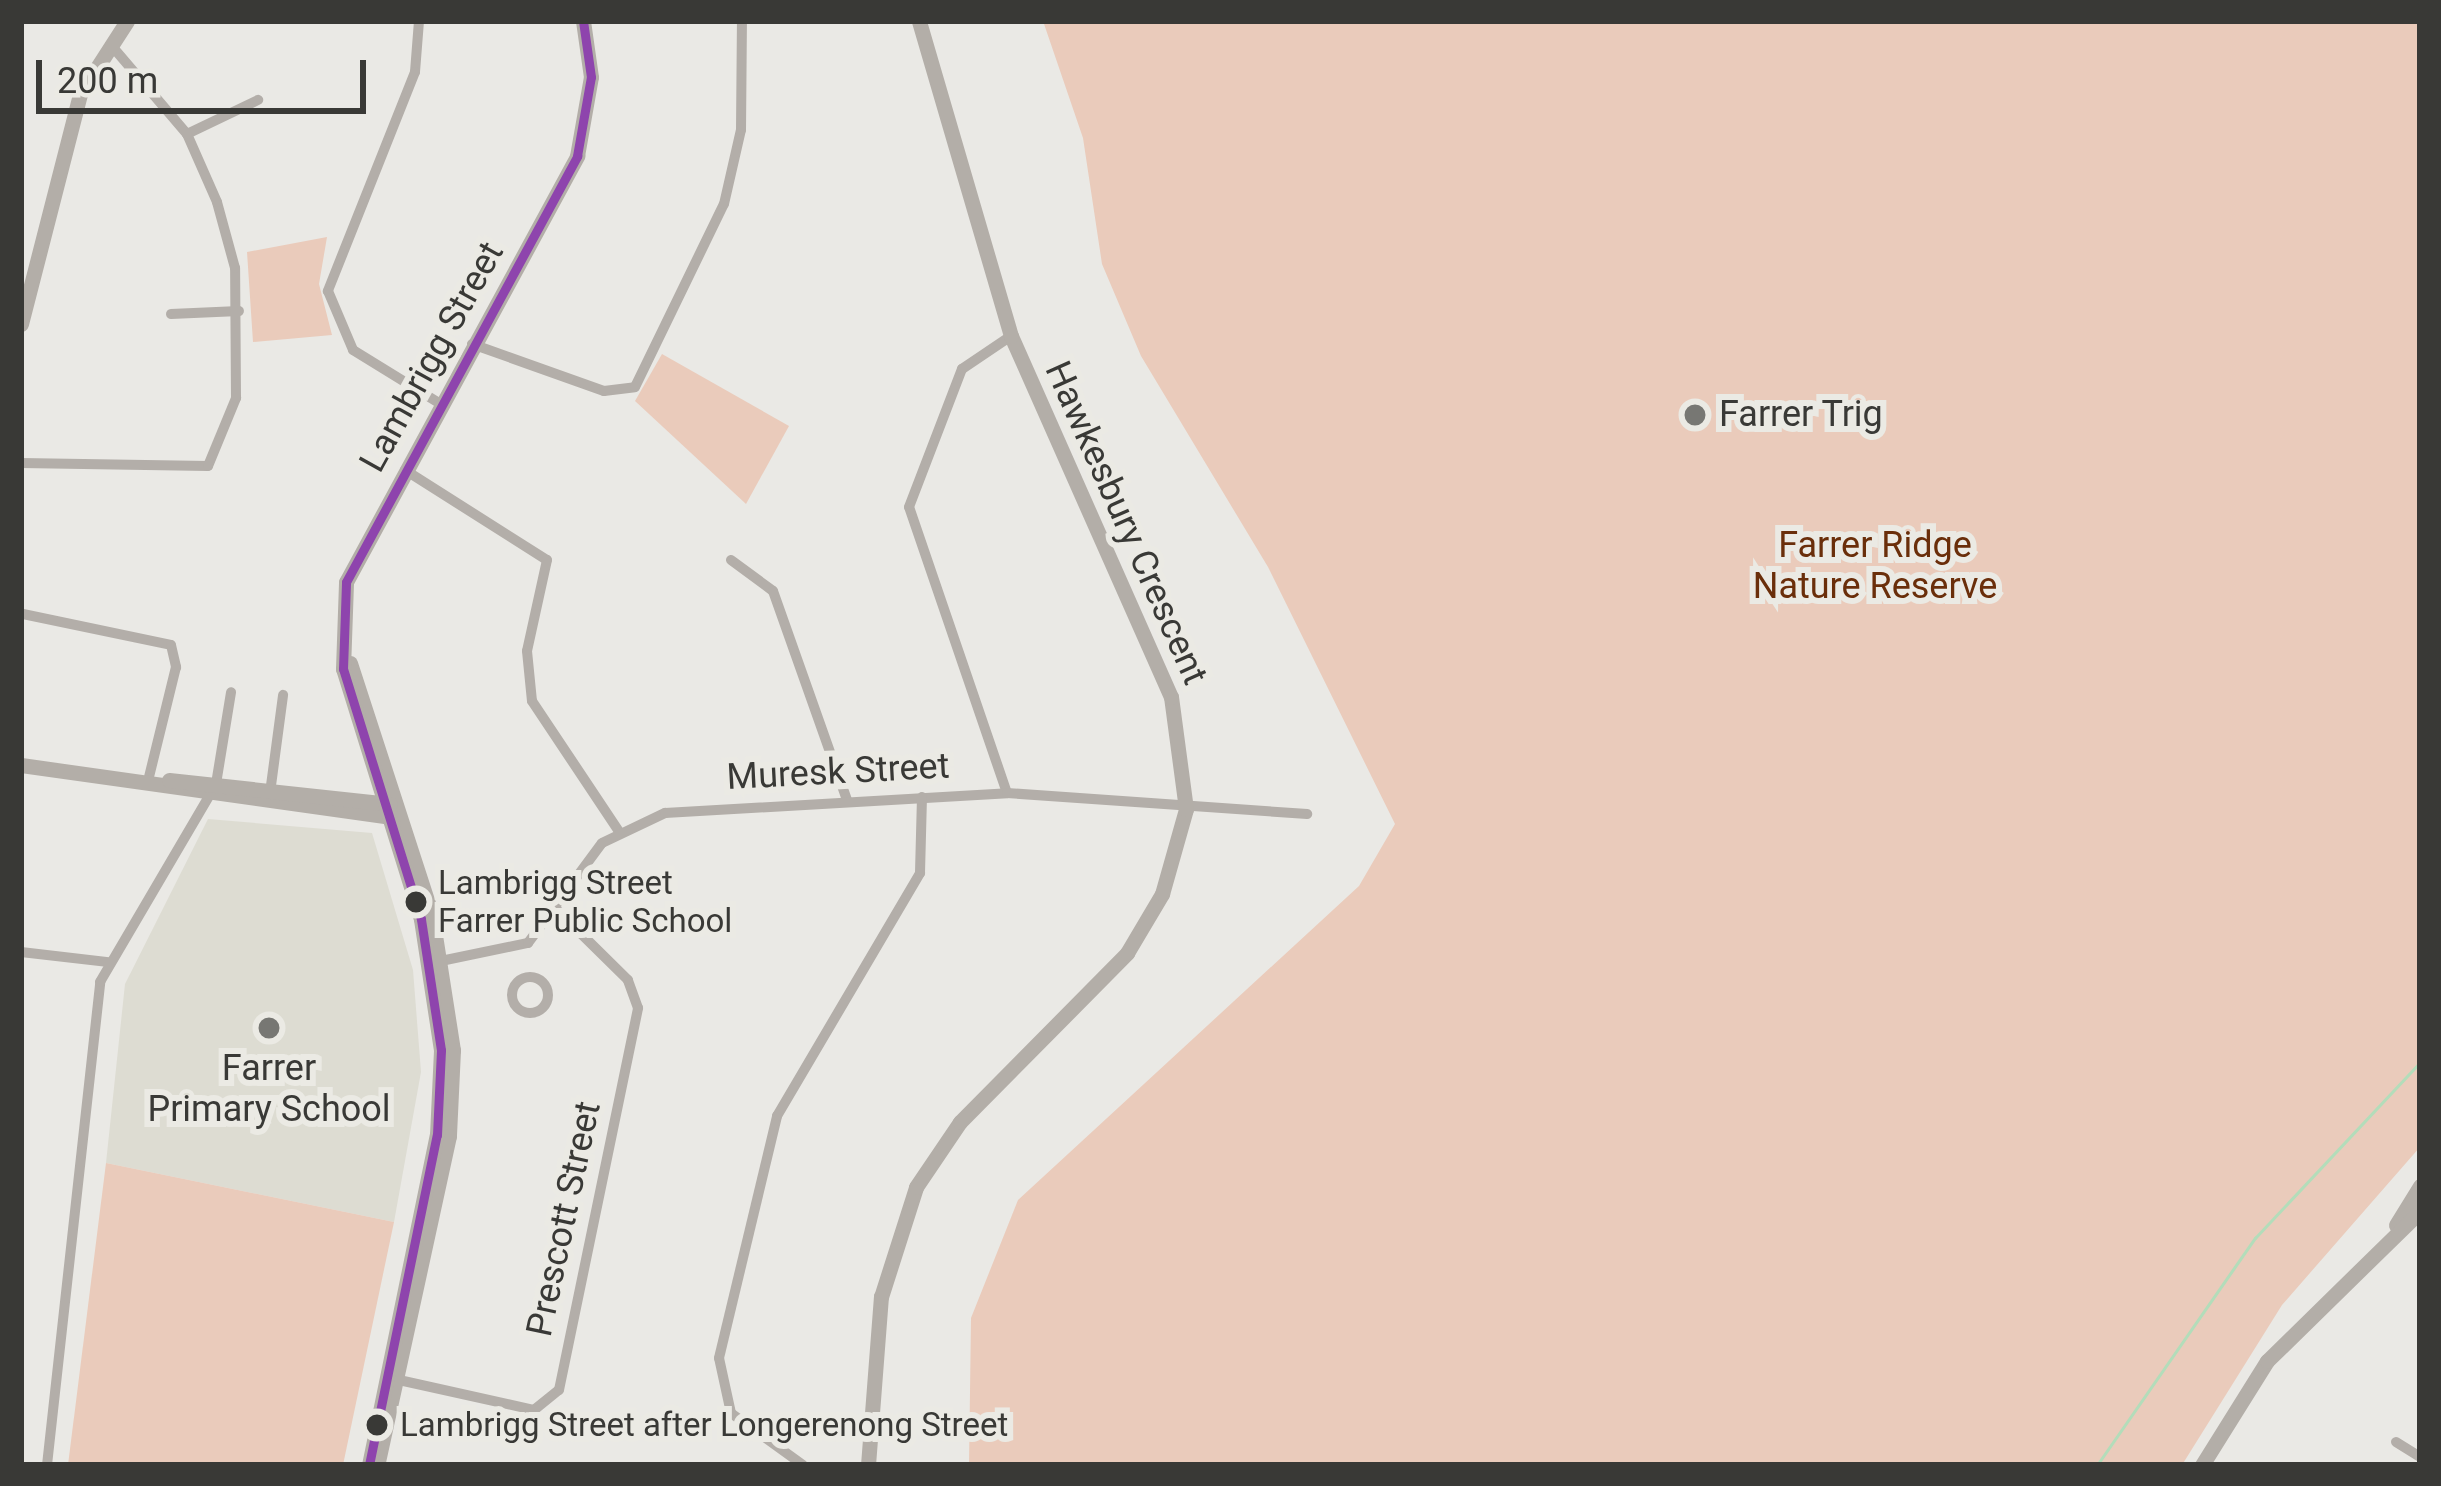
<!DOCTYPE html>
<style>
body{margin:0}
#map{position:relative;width:2441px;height:1486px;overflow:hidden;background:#eae9e5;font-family:Roboto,sans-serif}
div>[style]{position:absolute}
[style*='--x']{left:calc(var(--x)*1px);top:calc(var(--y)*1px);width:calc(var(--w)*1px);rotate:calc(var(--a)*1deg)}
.built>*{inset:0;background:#dddcd2}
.green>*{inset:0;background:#eacbbb}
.stream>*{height:3px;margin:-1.5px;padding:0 1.5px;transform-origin:1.5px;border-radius:1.5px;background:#b3ddba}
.street>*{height:10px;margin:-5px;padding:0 5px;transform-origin:5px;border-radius:5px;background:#b3aea9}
.street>.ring{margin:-5px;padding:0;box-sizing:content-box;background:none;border:10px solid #b3aea9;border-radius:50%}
.secondary>*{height:15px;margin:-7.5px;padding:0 7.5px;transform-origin:7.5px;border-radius:7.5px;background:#b3aea8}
.bus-1>*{height:9px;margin:-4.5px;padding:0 4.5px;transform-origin:4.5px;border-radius:4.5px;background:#8e44ad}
.dots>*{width:33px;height:33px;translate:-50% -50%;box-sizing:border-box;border:6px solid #ebeae4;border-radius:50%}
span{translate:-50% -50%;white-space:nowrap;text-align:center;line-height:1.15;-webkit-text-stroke:12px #ebeae4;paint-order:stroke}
.bus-label{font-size:33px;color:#393936}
.left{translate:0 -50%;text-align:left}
.street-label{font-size:36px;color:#393936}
.poi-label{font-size:36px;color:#393936}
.park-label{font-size:36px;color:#6a2e0a}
.frame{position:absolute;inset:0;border:24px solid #393936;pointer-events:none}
.scale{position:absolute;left:36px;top:60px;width:330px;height:54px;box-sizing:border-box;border:6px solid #393936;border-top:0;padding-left:15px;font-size:36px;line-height:42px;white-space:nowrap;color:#393936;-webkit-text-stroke:9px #ebeae4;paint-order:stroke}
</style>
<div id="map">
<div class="built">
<div style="clip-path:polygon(208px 819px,372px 833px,413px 970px,421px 1072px,394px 1222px,106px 1163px,125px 984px)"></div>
</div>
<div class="green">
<div style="clip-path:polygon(1043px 21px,2420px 21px,2420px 1147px,2282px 1305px,2182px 1465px,969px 1465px,971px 1318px,1018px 1200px,1359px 886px,1395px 824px,1268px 567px,1141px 356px,1102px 264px,1083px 138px)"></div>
<div style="clip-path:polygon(327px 237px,319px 284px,332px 335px,253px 342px,247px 252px)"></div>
<div style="clip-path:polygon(662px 354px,789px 426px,746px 504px,635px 401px)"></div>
<div style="clip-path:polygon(106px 1163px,394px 1222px,343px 1465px,68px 1465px)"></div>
</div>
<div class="stream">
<div style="--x:2097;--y:1465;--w:277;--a:-55.2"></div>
<div style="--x:2255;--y:1238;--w:241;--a:-46.8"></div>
</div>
<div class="street">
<div style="--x:419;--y:21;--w:51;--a:94.5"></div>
<div style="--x:415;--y:72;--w:236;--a:111.7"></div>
<div style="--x:328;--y:291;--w:64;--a:67"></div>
<div style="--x:353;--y:350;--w:101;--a:31.6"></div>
<div style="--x:187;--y:134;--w:79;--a:-25.6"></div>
<div style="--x:171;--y:314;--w:68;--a:-2.5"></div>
<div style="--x:472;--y:344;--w:140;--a:19.6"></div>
<div style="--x:604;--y:391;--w:31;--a:-7"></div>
<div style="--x:635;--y:387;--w:203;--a:-64.1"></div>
<div style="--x:724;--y:204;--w:76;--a:-77.1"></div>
<div style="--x:741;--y:130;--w:109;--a:-89.5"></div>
<div style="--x:21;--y:463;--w:187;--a:0.9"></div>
<div style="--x:208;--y:466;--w:74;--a:-67.6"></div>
<div style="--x:236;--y:398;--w:130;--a:-90.4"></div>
<div style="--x:235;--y:268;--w:68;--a:-105.3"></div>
<div style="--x:217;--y:202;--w:74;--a:-113.8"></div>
<div style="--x:187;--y:134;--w:118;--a:-130.5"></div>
<div style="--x:405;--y:470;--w:168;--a:32.4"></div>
<div style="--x:547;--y:560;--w:93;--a:102.4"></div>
<div style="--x:527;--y:651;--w:50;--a:84.3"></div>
<div style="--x:532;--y:701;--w:155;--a:56.3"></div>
<div style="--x:731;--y:560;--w:52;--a:36.4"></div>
<div style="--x:773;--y:591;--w:222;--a:70.5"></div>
<div style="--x:23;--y:614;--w:151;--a:11.8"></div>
<div style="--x:171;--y:645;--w:23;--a:77"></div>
<div style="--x:176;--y:667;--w:117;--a:103.8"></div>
<div style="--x:270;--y:793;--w:99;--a:-82.4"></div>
<div style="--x:1007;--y:793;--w:302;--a:-108.9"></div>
<div style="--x:909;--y:507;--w:148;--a:-69"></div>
<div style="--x:962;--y:369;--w:59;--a:-34"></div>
<div style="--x:21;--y:952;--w:88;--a:6.6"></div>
<div style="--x:436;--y:962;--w:94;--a:-11.7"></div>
<div style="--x:528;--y:943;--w:124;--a:-53.5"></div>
<div style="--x:602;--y:843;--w:70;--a:-25.5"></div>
<div style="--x:665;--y:813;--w:343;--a:-3.3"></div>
<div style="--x:1007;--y:793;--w:301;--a:4"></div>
<div class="ring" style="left:512px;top:977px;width:26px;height:26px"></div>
<div style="--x:390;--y:1378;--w:148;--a:12.5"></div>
<div style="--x:534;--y:1410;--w:32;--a:-39"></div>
<div style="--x:559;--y:1390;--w:390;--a:-78.3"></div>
<div style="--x:638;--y:1008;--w:30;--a:-110"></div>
<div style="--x:628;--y:980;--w:101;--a:-135.4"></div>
<div style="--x:2396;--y:1442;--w:28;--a:32"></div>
<div style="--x:47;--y:1465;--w:486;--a:-83.7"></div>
<div style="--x:100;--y:982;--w:229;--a:-59.6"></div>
<div style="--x:216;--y:784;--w:93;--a:-80.7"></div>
<div style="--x:803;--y:1465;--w:89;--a:-144.2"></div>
<div style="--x:731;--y:1413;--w:56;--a:-102.3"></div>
<div style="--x:719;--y:1358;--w:249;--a:-76.5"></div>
<div style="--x:777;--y:1116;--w:282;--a:-59.5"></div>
<div style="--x:920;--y:873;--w:76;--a:-88.5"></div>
</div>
<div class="secondary">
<div style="--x:21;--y:324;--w:237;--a:-75.6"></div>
<div style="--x:80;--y:94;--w:87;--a:-57.2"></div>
<div style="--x:350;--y:663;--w:266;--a:72"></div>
<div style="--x:432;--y:916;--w:136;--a:81.1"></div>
<div style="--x:453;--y:1050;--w:86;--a:92.7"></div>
<div style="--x:449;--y:1136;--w:337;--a:102.3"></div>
<div style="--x:21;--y:765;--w:376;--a:8"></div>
<div style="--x:169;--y:780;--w:222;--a:6.2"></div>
<div style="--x:2396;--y:1225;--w:46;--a:-58.4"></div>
<div style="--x:369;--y:1465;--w:337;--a:-78.4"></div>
<div style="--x:437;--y:1135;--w:85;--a:-87.3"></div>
<div style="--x:441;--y:1050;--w:133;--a:-98.7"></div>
<div style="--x:421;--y:919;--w:262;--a:-107.3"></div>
<div style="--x:343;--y:669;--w:87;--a:-88"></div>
<div style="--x:346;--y:582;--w:485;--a:-61.5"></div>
<div style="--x:577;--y:156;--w:80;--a:-80"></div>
<div style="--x:591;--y:77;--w:57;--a:-98.1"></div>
<div style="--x:868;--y:1465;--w:169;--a:-85.6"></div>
<div style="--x:881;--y:1297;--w:115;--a:-72.3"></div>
<div style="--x:916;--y:1187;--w:78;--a:-55.9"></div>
<div style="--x:960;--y:1122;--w:238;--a:-45.3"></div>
<div style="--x:1127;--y:953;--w:69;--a:-59.3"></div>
<div style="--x:1162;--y:894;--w:88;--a:-74.2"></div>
<div style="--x:1186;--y:809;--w:113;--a:-97.6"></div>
<div style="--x:1171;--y:697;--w:395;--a:-113.9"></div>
<div style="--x:1011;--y:336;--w:328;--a:-106.3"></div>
<div style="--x:2202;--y:1465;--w:123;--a:-58"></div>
<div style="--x:2267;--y:1361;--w:214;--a:-44.4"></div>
</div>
<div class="bus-1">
<div style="--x:369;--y:1465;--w:337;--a:-78.4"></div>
<div style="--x:437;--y:1135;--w:85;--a:-87.3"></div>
<div style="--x:441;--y:1050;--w:133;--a:-98.7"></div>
<div style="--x:421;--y:919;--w:262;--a:-107.3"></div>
<div style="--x:343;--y:669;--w:87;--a:-88"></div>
<div style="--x:346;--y:582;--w:485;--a:-61.5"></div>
<div style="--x:577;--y:156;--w:80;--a:-80"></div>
<div style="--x:591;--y:77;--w:57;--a:-98.1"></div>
</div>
<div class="dots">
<div style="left:1695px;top:415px;background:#777773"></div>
<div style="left:416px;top:902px;background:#393936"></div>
<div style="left:269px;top:1028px;background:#777773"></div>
<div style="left:377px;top:1425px;background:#393936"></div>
</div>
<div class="bus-label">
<span class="left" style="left:438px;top:902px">Lambrigg Street<br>Farrer Public School</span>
<span class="left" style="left:400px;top:1425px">Lambrigg Street after Longerenong Street</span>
</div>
<div class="street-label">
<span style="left:432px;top:357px;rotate:-61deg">Lambrigg Street</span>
<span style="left:1126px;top:523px;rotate:66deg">Hawkesbury Crescent</span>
<span style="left:838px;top:772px;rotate:-3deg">Muresk Street</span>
<span style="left:564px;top:1219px;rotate:-78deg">Prescott Street</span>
</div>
<div class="poi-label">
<span class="left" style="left:1719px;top:415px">Farrer Trig</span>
<span style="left:269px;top:1089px">Farrer<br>Primary School</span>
</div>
<div class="park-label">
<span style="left:1875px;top:566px">Farrer Ridge<br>Nature Reserve</span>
</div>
<div class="frame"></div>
<div class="scale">200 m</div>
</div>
